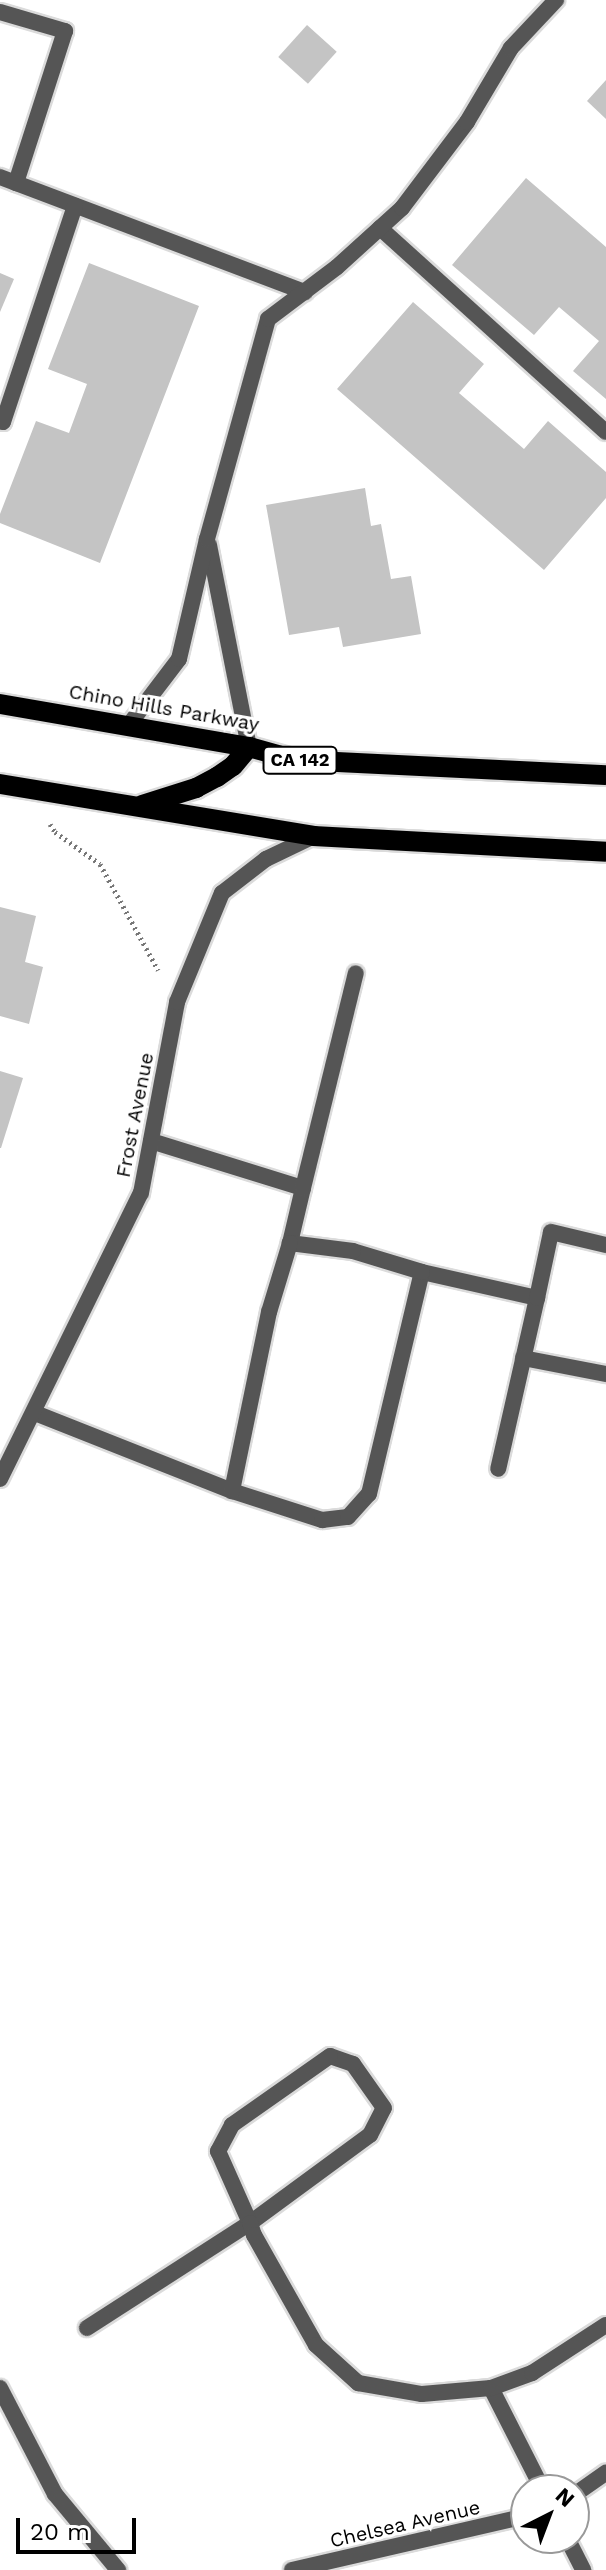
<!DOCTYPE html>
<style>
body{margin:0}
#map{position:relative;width:606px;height:2570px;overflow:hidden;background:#fff;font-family:"Work Sans",sans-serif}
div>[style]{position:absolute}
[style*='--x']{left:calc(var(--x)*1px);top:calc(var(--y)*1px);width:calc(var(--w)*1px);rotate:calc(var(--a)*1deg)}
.building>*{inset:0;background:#c4c4c4;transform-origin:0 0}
.path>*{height:5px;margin-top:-2.5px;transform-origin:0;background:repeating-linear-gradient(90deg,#777 0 2px,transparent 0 6px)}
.roads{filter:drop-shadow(2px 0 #dbdbdb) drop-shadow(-2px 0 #dbdbdb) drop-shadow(0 2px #dbdbdb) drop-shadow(0 -2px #dbdbdb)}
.service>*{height:16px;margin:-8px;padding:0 8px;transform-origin:8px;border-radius:8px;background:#555}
.minor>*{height:16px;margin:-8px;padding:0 8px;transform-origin:8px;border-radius:8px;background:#555}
.primary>*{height:20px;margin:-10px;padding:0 10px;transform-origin:10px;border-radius:10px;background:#000}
span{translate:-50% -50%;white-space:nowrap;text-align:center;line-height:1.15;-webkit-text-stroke:6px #fff;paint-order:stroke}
.shield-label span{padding:2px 6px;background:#fff;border:2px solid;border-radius:6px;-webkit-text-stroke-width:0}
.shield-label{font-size:18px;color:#000;font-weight:700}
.street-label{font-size:20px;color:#000}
.north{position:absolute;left:510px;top:2474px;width:80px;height:80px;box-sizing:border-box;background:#fff;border:2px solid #999;border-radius:50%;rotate:42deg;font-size:22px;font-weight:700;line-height:32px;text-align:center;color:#000}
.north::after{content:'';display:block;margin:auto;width:28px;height:36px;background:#000;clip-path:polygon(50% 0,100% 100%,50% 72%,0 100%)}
.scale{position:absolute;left:16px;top:2518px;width:120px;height:36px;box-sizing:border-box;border:4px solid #000;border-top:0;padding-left:10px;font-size:24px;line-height:28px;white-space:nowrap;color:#000;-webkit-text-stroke:6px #fff;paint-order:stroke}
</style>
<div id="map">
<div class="building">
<div style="left:307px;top:25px;width:40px;height:43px;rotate:42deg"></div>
<div style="clip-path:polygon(606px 80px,606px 119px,587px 101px)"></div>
<div style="clip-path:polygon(526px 178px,606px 247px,606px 399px,573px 371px,599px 341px,559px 307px,534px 335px,452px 265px)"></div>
<div style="clip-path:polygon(89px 263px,199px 306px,100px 563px,0 523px,0 514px,36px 421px,69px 433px,87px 384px,48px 369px)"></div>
<div style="clip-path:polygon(0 273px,14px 279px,0 312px)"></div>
<div style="clip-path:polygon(413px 302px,484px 364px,459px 393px,524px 449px,548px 421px,606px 472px,606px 498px,544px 570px,337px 389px)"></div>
<div style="clip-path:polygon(365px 488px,371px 526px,381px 524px,391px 579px,411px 576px,421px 634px,343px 647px,339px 627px,289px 635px,266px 505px)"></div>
<div style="clip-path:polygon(0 907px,36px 916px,25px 962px,43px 967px,29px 1024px,0 1016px)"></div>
<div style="clip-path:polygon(0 1071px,23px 1078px,1px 1148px,0 1148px)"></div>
</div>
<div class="path">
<div style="--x:50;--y:824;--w:9;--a:58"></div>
<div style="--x:55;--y:832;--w:55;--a:35.4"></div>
<div style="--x:100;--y:864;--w:121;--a:61.3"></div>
</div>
<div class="roads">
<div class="service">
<div style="--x:491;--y:2388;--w:114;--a:63"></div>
</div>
<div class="minor">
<div style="--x:0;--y:12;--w:68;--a:16.3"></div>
<div style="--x:65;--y:31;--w:160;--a:107.9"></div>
<div style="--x:0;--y:177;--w:326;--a:20.7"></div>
<div style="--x:380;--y:228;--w:304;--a:42.1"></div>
<div style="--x:0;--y:421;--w:3;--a:18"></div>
<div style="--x:3;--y:422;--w:228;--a:-71.6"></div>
<div style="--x:209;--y:545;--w:206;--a:78.8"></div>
<div style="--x:128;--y:726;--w:84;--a:-52.7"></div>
<div style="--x:179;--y:659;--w:123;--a:-76.9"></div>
<div style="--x:207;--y:539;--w:228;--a:-74.5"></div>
<div style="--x:268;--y:319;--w:86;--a:-37"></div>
<div style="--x:337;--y:267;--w:88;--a:-42.2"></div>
<div style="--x:402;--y:208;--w:108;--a:-52.9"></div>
<div style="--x:467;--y:122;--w:86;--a:-59.3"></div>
<div style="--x:511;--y:48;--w:66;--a:-46.8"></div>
<div style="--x:151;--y:1141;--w:159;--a:17.2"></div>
<div style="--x:303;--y:1188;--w:57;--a:103.3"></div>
<div style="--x:303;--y:1188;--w:221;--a:-76.2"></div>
<div style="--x:422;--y:1272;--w:118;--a:12.7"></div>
<div style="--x:537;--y:1298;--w:175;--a:102.8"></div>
<div style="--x:537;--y:1298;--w:67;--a:-78"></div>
<div style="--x:551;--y:1232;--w:57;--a:13.3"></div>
<div style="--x:523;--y:1358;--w:85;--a:10.9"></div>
<div style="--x:35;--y:1413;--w:212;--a:21.6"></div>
<div style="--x:232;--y:1491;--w:95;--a:17.9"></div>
<div style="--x:322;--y:1520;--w:26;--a:-7"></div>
<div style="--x:348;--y:1517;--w:31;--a:-48"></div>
<div style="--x:369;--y:1494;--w:228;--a:-76.6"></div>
<div style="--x:422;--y:1272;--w:72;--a:-163.1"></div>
<div style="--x:353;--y:1251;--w:64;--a:-172.8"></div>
<div style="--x:290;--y:1243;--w:72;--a:106.9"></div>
<div style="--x:269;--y:1312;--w:183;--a:101.7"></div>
<div style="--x:0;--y:1479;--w:319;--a:-63.8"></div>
<div style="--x:141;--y:1193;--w:194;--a:-79.3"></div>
<div style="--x:177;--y:1002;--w:118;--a:-67.6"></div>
<div style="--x:222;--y:893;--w:56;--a:-37.7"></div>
<div style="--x:266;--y:859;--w:53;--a:-25.6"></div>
<div style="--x:87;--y:2328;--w:194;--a:-32.8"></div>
<div style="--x:250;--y:2223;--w:149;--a:-36.3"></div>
<div style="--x:370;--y:2135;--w:30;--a:-63"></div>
<div style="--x:384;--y:2108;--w:54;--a:-125.2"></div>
<div style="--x:353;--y:2064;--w:24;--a:-161"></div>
<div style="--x:330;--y:2056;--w:120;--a:144.9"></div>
<div style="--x:232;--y:2125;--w:30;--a:118"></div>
<div style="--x:218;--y:2151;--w:79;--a:66"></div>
<div style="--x:250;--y:2223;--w:13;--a:72"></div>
<div style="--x:254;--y:2235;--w:126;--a:60.6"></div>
<div style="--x:316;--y:2345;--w:57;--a:42.1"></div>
<div style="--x:358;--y:2383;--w:65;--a:9.8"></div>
<div style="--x:422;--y:2394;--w:69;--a:-5"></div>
<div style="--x:491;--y:2388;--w:44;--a:-20.1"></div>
<div style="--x:532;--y:2373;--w:88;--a:-33"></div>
<div style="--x:0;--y:2388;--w:119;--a:62.6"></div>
<div style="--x:55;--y:2494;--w:99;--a:50.3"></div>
<div style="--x:574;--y:2495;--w:39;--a:-35"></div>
<div style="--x:567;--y:2538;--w:36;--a:63"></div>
<div style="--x:292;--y:2570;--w:240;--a:-13"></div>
</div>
<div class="primary">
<div style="--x:0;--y:704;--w:253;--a:9.8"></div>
<div style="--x:249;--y:747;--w:49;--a:15.5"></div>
<div style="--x:296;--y:760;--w:310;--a:2.8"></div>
<div style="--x:0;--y:784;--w:318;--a:9.4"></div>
<div style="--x:314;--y:836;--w:292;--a:3.1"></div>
<div style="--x:142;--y:805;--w:57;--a:-17.5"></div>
<div style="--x:196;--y:788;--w:24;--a:-28"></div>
<div style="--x:217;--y:777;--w:19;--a:-35"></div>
<div style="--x:233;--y:766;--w:25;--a:-50"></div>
</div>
</div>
<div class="shield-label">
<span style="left:300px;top:760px">CA 142</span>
</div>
<div class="street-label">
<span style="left:164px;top:708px;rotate:10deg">Chino Hills Parkway</span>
<span style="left:135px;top:1115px;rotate:-79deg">Frost Avenue</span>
<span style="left:405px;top:2524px;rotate:-13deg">Chelsea Avenue</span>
</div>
<div class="north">N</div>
<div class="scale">20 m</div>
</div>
